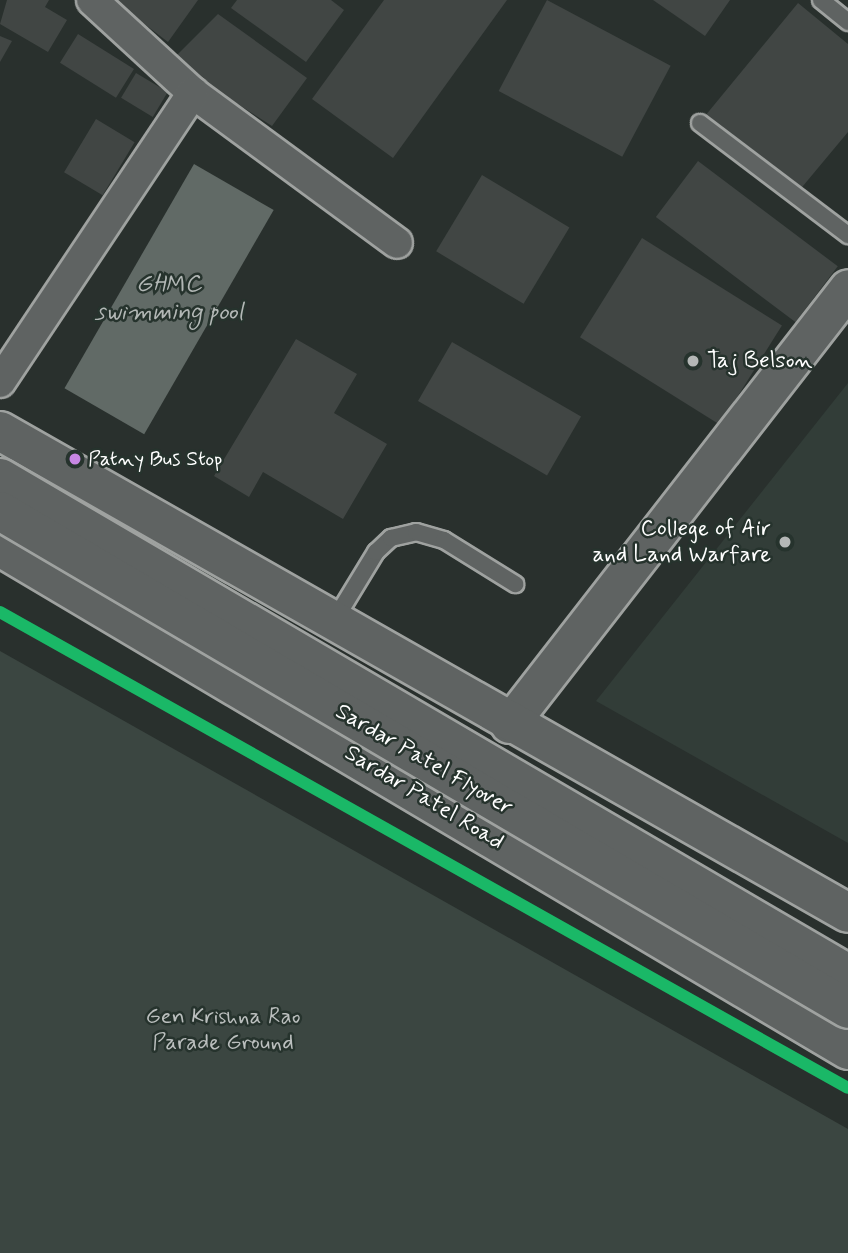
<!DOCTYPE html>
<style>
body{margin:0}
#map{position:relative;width:848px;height:1253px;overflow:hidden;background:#29302d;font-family:Mynerve,sans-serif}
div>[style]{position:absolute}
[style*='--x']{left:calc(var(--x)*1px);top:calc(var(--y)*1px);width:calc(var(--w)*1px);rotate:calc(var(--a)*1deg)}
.built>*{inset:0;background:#323d38}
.green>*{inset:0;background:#3b4641}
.water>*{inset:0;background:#616a66;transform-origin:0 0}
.building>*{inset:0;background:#414644;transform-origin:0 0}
.roads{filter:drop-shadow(2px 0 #9fa2a0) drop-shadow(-2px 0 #9fa2a0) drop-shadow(0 2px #9fa2a0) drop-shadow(0 -2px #9fa2a0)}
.service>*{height:16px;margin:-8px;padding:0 8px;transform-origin:8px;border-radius:8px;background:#5f6362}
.minor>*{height:30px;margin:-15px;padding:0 15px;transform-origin:15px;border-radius:15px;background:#5f6362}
.tertiary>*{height:37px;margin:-18.5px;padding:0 18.5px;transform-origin:18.5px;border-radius:18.5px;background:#5f6362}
.primary>*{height:38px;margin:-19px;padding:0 19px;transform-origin:19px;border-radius:19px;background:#5f6362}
.bridges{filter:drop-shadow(2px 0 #9fa2a0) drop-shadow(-2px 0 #9fa2a0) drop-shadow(0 2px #9fa2a0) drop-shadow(0 -2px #9fa2a0)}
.primary-bridge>*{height:38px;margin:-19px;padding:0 19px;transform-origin:19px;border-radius:19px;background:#5f6362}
.metro-1>*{height:12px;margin:-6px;padding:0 6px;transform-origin:6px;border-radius:6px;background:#1ab867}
.dots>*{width:19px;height:19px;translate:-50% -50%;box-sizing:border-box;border:4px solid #26332d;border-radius:50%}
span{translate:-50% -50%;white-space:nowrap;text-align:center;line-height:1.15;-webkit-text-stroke:5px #26332d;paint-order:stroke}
.bus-label{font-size:21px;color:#fff}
.left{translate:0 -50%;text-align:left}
.poi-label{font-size:23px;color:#fff}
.right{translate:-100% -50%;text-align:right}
.street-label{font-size:23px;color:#fff}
.park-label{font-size:23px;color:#bbbfbe}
.water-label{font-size:24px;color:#b3b8b6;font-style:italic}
</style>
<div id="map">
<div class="built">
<div style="clip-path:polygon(848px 383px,848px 843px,596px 701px)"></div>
</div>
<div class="green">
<div style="clip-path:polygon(0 651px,848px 1129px,848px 1253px,0 1253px)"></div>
</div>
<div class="water">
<div style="left:194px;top:164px;width:92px;height:259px;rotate:30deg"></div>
</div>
<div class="building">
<div style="clip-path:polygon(7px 0,49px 0,45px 7px,67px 20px,48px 52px,0 24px)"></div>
<div style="clip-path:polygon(113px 0,198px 0,168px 42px)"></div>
<div style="clip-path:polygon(237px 0,331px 0,344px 10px,306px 62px,231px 8px)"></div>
<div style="clip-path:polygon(384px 0,507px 0,393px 158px,312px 99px)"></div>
<div style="left:547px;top:0;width:140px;height:103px;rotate:28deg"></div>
<div style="clip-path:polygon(653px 0,730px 0,705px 36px)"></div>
<div style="clip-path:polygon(798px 3px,848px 44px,848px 132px,798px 192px,705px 116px)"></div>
<div style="clip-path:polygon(218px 14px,307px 78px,272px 126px,171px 61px)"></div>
<div style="left:78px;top:34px;width:66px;height:34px;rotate:32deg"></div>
<div style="clip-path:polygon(0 36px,12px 41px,0 62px)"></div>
<div style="left:136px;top:73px;width:37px;height:29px;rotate:31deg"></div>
<div style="left:96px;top:119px;width:45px;height:62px;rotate:31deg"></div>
<div style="left:698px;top:161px;width:175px;height:70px;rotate:37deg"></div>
<div style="left:482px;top:175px;width:102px;height:89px;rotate:31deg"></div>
<div style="left:642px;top:238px;width:165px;height:117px;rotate:32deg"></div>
<div style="clip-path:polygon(296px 339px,357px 374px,334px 413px,387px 444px,343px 519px,263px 472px,249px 497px,214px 476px)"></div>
<div style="left:452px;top:342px;width:149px;height:68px;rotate:30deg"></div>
</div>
<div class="roads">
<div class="service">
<div style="--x:821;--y:0;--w:35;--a:39"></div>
<div style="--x:700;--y:123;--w:186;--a:37.1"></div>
<div style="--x:334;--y:621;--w:81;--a:-58.7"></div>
<div style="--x:376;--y:552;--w:21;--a:-43"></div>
<div style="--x:391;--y:538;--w:26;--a:-13"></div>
<div style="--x:416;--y:532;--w:29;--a:16"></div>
<div style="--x:444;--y:540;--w:84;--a:31.8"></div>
</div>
<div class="minor">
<div style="--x:92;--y:0;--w:137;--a:42.6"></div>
<div style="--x:193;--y:93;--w:253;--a:36.3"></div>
<div style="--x:0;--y:382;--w:348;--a:-56.3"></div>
</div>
<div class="tertiary">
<div style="--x:509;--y:724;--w:552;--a:-52.13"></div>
</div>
<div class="primary">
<div style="--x:0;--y:431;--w:975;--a:29.61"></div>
<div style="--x:0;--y:547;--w:986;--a:30.67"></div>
</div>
</div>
<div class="bridges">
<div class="primary-bridge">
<div style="--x:0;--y:478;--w:982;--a:30.32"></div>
<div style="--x:0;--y:511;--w:983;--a:30.42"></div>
</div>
</div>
<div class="metro-1">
<div style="--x:0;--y:612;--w:972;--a:29.31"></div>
</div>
<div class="dots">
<div style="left:693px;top:361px;background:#b4b7b6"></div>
<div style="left:75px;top:459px;background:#c787e3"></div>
<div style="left:785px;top:542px;background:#b4b7b6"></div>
</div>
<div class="bus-label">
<span class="left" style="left:88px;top:459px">Patny Bus Stop</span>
</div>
<div class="poi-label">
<span class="left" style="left:707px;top:361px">Taj Belson</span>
<span class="right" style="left:771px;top:542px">College of Air<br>and Land Warfare</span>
</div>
<div class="street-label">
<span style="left:424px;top:760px;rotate:30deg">Sardar Patel Flyover</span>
<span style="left:424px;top:798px;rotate:31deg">Sardar Patel Road</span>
</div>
<div class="park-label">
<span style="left:223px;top:1030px">Gen Krishna Rao<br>Parade Ground</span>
</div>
<div class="water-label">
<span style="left:169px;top:299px">GHMC<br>swimming pool</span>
</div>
</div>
